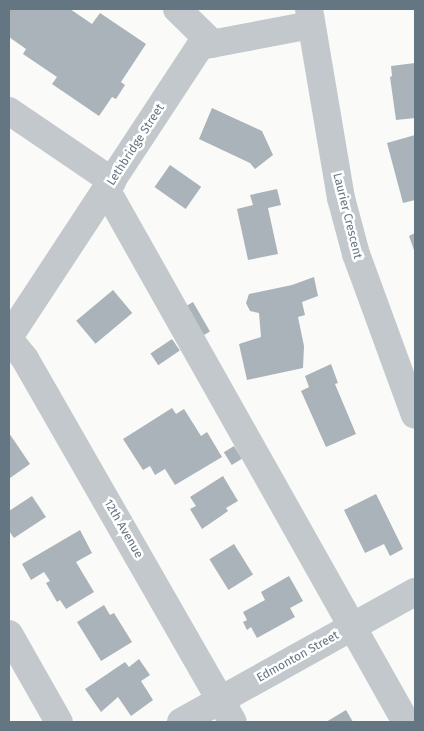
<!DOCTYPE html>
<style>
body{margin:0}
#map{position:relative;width:424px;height:731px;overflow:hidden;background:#fafaf8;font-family:"Fira Sans",sans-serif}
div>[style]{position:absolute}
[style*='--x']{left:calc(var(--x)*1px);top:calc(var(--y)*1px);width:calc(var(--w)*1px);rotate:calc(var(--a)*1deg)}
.building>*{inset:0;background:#aab3b9;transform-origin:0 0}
.minor>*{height:28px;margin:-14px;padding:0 14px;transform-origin:14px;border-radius:14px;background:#c3c8cc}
span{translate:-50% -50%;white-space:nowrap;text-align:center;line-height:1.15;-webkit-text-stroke:5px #fff;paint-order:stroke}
.street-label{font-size:12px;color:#657683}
.frame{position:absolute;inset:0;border:10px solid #657683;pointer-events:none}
</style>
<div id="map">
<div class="building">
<div style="clip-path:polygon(9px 9px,70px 9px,92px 24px,100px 13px,146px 44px,121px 82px,125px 85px,116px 99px,112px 97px,99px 116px,52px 84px,57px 77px,23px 54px,26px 49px,9px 37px)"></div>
<div style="clip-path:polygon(415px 63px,415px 118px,396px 120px,390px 77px,392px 76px,391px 66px)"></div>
<div style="clip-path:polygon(212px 108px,262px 131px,273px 155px,255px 169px,250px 163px,199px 139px)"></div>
<div style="clip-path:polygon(415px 135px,415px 200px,403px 203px,387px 143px)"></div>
<div style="left:170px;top:165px;width:38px;height:27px;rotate:35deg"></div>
<div style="clip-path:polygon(277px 189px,281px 205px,268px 208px,278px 254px,248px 260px,237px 209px,253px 205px,250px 195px)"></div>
<div style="clip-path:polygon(415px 233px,415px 253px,409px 236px)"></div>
<div style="clip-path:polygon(314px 277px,318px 296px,302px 302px,305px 315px,298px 317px,304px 346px,303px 368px,247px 380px,239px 344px,261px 337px,259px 313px,250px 311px,246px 303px,249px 294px,292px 285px)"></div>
<div style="left:113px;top:290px;width:30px;height:48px;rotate:50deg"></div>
<div style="left:193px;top:302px;width:34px;height:9px;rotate:60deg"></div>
<div style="left:172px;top:339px;width:14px;height:26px;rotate:56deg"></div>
<div style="clip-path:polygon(331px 364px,338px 383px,335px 384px,356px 434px,326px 447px,301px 391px,309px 387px,305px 376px)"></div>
<div style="clip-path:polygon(172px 408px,176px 414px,184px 409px,201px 436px,207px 432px,222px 457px,175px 485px,165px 469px,155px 475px,150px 466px,143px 470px,123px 439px)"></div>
<div style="clip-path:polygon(9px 433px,30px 464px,10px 478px,9px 477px)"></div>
<div style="left:234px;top:446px;width:15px;height:12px;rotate:58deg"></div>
<div style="clip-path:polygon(223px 476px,238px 501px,226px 508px,228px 511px,221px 516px,202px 529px,190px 509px,196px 506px,190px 497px)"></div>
<div style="clip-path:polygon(376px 494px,403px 549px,390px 556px,384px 544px,365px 553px,344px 510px)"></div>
<div style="clip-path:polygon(32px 496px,46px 517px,14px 538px,9px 531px,9px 511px)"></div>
<div style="clip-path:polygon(80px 530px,92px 553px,76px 562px,94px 592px,66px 609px,60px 600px,57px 602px,46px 583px,50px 581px,44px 572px,31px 580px,22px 564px)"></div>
<div style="left:234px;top:544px;width:36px;height:29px;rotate:58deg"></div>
<div style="clip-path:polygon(289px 576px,303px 601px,290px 608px,295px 617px,257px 638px,251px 627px,247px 630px,243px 622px,247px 620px,243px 612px,265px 600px,261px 592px)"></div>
<div style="clip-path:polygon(104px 605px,110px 615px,114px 613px,132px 642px,101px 661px,77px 622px)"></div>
<div style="clip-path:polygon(139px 659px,150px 675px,141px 681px,153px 700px,131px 716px,118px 697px,101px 712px,85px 689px,125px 662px,129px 667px)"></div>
<div style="clip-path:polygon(346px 710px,353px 722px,326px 722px)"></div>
</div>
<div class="minor">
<div style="--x:177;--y:9;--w:50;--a:44.2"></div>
<div style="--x:309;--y:9;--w:192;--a:80.4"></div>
<div style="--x:341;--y:198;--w:58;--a:75"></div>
<div style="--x:356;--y:254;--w:171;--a:69.9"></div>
<div style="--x:9;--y:111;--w:125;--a:34.2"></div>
<div style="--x:106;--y:189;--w:612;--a:60.63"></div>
<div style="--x:9;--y:337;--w:348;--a:-56.7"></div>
<div style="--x:200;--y:46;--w:113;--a:-10.7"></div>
<div style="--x:9;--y:339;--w:26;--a:51"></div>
<div style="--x:25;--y:359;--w:418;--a:60.2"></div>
<div style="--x:9;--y:634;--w:101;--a:60.4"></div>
<div style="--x:181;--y:722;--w:268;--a:-29.1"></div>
</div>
<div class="street-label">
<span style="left:136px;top:145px;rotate:-57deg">Lethbridge Street</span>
<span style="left:347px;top:216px;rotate:76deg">Laurier Crescent</span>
<span style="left:123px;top:529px;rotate:60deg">12th Avenue</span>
<span style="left:298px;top:657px;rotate:-29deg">Edmonton Street</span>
</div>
<div class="frame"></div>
</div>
